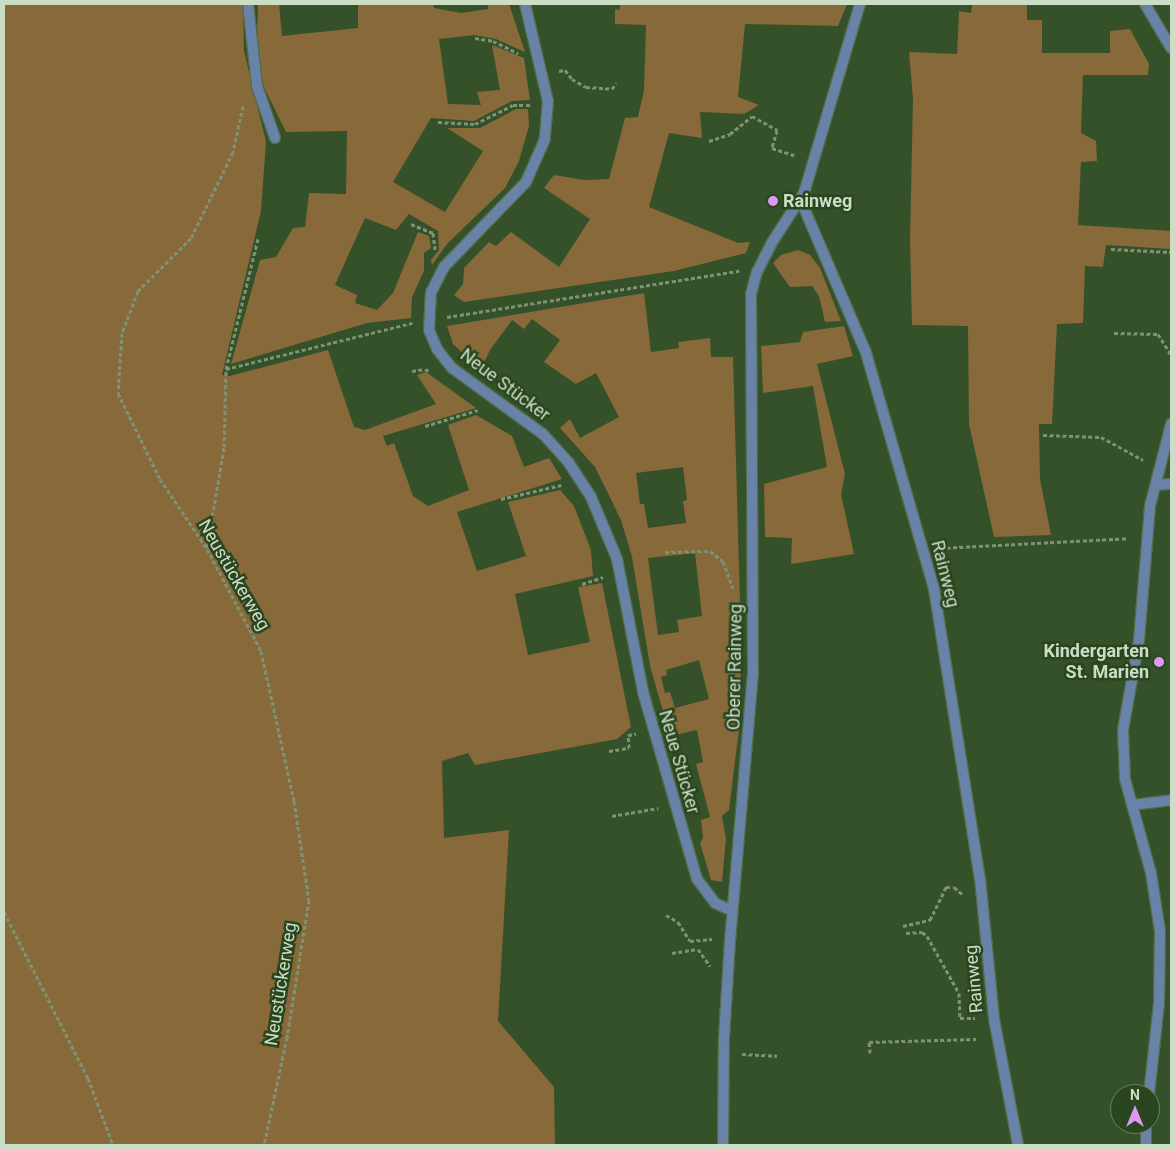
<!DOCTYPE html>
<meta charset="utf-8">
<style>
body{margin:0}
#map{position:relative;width:1175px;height:1149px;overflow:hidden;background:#345129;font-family:Roboto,sans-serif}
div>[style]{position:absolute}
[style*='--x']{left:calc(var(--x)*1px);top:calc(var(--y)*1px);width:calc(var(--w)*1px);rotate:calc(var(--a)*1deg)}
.green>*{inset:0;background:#87693a}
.path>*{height:3px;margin-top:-1.5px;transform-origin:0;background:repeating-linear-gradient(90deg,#7d9474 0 4px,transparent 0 6.5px)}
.roads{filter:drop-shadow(1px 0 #526d48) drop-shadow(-1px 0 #526d48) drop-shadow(0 1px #526d48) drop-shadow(0 -1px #526d48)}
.service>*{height:10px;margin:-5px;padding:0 5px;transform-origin:5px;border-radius:5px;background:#6882a8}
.minor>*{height:10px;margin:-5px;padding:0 5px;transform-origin:5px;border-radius:5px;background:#6882a8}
.dots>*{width:14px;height:14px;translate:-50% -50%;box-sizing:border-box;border:2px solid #2a461f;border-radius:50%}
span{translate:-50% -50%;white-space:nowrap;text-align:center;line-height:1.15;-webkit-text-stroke:5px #2a461f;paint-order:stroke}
.poi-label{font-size:18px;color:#ccddc6;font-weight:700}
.left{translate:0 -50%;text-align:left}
.right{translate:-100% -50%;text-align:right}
.street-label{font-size:18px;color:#ccddc6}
.frame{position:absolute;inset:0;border:5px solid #ccddc6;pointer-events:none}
.north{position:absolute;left:1110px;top:1084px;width:50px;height:50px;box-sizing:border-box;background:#2a461f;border:1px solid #6b8262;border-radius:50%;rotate:0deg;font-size:14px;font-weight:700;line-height:20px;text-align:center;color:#ccddc6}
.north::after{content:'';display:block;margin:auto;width:18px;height:22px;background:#dd99f3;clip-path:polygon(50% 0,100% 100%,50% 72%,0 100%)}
</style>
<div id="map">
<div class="green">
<div style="clip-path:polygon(4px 4px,243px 4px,244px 51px,266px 142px,261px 211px,222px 375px,230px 376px,328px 350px,354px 427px,365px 430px,436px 404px,417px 375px,426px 372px,476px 408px,383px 436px,387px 446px,394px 443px,413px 496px,428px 506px,469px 490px,448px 425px,476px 415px,512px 436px,524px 467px,549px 458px,562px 479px,457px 512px,477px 571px,526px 556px,508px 502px,560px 490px,574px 506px,591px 550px,593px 576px,515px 594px,528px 655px,590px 642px,578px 587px,602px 583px,631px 727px,617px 739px,475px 765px,468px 753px,442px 761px,444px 838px,509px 830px,498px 1021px,554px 1087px,555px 1145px,4px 1145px)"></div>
<div style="clip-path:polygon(258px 4px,279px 4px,282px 36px,358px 28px,358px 4px,433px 4px,434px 8px,461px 13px,488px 9px,488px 4px,509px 4px,525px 52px,496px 39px,474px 35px,439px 39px,448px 104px,481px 105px,477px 92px,500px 90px,492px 45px,524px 58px,530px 100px,512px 101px,474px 121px,431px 118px,393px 182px,445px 212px,483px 151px,447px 128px,480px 128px,516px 109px,528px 109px,529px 126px,519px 161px,505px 188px,447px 244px,432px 265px,431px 260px,439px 250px,438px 231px,409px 214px,396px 230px,365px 218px,335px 285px,357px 295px,355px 303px,377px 310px,393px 293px,418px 232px,429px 236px,431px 248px,424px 253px,424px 271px,412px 297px,411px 318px,367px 323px,231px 364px,260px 260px,276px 257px,293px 228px,305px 227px,309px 193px,346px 194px,347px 131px,286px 132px,262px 83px,257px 41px)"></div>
<div style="clip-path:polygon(620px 4px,847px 4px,838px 26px,745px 24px,738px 97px,759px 105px,744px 114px,700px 112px,702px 138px,669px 133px,649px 207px,738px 243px,750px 242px,746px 253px,674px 271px,464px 302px,454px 295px,463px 284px,464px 268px,489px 242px,496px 246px,511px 232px,559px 267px,590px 219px,544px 188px,554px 175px,585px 180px,609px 179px,625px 118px,638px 117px,644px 90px,646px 25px,615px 24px,615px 9px,620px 10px)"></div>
<div style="clip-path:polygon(972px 4px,1027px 4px,1027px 20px,1042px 20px,1042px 53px,1110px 53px,1110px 31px,1130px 29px,1149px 64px,1148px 75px,1083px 75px,1081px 133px,1096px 141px,1097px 161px,1081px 162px,1078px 225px,1171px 231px,1171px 249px,1106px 245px,1103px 267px,1085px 266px,1083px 323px,1057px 324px,1052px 424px,1039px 424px,1040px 479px,1051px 535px,994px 537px,969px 424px,968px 326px,912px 325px,910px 239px,913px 99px,909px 52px,957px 54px,959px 11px,971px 13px)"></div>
<div style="clip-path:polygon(798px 250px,810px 255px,820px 268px,841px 321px,825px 322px,819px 296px,812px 286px,790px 287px,773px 263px,781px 255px)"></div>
<div style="clip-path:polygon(evenodd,644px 293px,651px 352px,679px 348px,678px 342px,710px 338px,711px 357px,733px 357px,740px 603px,731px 604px,733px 624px,740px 630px,741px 713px,729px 810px,722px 816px,726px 839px,722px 882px,711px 880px,700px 843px,703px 838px,701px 820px,710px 817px,696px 764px,703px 762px,697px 730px,670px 736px,650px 666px,632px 557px,621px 520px,595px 467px,560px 428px,570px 419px,580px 438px,619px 417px,596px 373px,576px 384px,544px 362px,560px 340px,532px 319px,524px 329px,512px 320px,490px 350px,481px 370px,453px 344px,447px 326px,644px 293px,683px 467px,687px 500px,683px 501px,686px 523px,648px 528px,644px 504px,640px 504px,636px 473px,683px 467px,644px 293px,695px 553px,702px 616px,677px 620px,679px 632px,658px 635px,648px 558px,695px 553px,644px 293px,699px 660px,709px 699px,675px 708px,670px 692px,665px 693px,661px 677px,667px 675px,666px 670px,699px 660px)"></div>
<div style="clip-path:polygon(844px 326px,853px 356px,817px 364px,845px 474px,841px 494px,854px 554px,791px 564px,792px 538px,765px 537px,764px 484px,827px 467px,813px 386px,763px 393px,761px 346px,800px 342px,803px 332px)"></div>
</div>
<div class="path">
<div style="--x:475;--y:38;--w:18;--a:9"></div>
<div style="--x:493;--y:41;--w:28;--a:26"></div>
<div style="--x:559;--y:71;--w:6;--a:-9"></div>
<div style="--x:565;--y:70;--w:11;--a:52"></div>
<div style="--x:572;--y:79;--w:16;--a:30"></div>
<div style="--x:586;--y:87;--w:26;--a:4"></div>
<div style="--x:612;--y:89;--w:7;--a:-56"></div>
<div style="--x:243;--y:106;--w:47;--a:102.3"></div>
<div style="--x:233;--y:152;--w:96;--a:116"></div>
<div style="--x:191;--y:238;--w:75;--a:135"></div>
<div style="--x:138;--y:291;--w:45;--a:110.9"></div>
<div style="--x:122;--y:333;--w:60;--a:93.8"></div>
<div style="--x:118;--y:393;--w:96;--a:64"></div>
<div style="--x:160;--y:479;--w:84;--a:56.1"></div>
<div style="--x:207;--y:549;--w:115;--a:62.1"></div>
<div style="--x:261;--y:651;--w:154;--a:77.6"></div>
<div style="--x:294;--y:801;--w:100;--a:81.4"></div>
<div style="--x:309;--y:900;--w:139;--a:99.1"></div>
<div style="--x:287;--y:1037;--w:110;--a:102"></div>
<div style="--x:438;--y:122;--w:37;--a:3"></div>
<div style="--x:475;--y:124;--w:42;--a:-26.6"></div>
<div style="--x:513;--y:105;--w:17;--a:0"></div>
<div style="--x:709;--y:141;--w:22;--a:-18"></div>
<div style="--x:730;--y:134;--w:28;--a:-39"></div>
<div style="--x:752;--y:116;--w:29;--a:29"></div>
<div style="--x:777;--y:130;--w:19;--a:106"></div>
<div style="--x:772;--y:148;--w:25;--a:18"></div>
<div style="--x:411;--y:224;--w:24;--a:22"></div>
<div style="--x:433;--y:233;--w:17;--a:83"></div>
<div style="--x:1111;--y:249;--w:60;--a:2.9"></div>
<div style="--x:447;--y:317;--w:296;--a:-9"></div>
<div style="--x:1114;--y:333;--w:44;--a:1.3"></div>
<div style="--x:1158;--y:334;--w:25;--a:58"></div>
<div style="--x:226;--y:369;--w:192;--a:-13.9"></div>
<div style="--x:412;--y:371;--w:13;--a:-9"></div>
<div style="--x:425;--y:369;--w:4;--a:27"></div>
<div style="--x:425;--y:426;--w:55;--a:-16.8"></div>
<div style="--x:1043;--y:435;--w:58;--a:2"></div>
<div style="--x:1101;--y:437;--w:48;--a:28.7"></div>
<div style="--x:501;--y:499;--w:62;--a:-13.1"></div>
<div style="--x:207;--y:548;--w:102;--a:-80.4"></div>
<div style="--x:224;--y:447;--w:78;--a:-88.5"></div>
<div style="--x:226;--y:369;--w:134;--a:-76.2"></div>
<div style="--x:940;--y:548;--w:188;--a:-3"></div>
<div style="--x:665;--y:552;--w:45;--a:-1.3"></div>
<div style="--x:710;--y:551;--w:16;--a:38"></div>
<div style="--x:723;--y:561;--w:29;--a:70"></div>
<div style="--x:582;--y:584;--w:22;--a:-18"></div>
<div style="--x:609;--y:751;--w:20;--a:-9"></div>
<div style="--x:629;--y:748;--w:13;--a:-94"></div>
<div style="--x:628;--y:735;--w:8;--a:-7"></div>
<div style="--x:612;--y:816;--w:47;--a:-9.9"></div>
<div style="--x:4;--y:912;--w:186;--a:63.2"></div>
<div style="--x:88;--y:1078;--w:72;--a:69.5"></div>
<div style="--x:666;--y:915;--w:14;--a:30"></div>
<div style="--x:678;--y:922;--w:22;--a:58"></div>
<div style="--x:690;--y:941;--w:22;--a:-5"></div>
<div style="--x:903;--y:926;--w:28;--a:-13"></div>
<div style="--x:930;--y:920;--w:37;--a:-64"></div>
<div style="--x:946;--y:887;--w:8;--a:0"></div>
<div style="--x:954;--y:887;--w:11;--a:41"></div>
<div style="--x:906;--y:933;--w:16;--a:-4"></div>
<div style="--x:922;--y:932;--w:6;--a:39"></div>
<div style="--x:927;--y:936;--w:65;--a:60.7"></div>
<div style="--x:959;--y:993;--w:25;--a:88"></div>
<div style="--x:960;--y:1018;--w:15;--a:0"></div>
<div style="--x:672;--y:953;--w:26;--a:-9"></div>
<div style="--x:698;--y:949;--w:21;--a:55"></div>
<div style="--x:870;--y:1053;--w:11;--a:-95"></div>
<div style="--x:869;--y:1042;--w:107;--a:-1.6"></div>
<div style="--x:742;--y:1054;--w:35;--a:3"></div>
</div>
<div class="roads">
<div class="service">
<div style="--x:1132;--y:805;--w:39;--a:-7"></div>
</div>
<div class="minor">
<div style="--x:248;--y:4;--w:82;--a:83.7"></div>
<div style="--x:257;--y:86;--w:55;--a:70.9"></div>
<div style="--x:525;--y:4;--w:100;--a:76.7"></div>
<div style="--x:548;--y:101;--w:38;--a:95"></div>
<div style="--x:545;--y:139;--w:47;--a:113.8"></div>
<div style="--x:526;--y:182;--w:118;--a:134"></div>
<div style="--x:444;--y:267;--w:28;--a:117"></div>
<div style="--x:431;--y:292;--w:38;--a:93"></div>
<div style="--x:429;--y:330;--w:21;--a:67"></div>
<div style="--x:437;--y:349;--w:24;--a:52"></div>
<div style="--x:452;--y:368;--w:112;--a:36"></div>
<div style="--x:543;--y:434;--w:39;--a:48"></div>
<div style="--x:569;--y:463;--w:40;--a:57.1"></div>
<div style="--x:591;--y:497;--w:67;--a:67.2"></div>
<div style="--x:617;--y:559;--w:136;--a:78.9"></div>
<div style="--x:643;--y:692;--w:195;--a:73.9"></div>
<div style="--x:697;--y:879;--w:30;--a:53"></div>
<div style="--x:715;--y:903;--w:19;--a:25"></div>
<div style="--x:1145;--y:4;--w:51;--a:59.4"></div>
<div style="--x:801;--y:201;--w:165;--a:66.8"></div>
<div style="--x:866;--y:353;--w:246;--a:73.9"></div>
<div style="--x:934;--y:589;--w:293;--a:81"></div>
<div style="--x:980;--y:878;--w:142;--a:84.3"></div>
<div style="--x:994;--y:1019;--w:128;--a:79.2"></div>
<div style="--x:1156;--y:485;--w:15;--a:-4"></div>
<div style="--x:1149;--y:1094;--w:92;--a:-83.7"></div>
<div style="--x:1159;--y:1003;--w:72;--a:-89.2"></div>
<div style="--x:1160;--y:931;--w:59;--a:-98.8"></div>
<div style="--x:1151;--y:873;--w:98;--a:-105.5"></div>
<div style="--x:1125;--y:779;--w:49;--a:-92.3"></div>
<div style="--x:1123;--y:730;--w:91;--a:-79.9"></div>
<div style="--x:1139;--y:640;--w:134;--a:-85.3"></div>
<div style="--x:1150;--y:506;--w:85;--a:-75.6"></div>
<div style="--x:1146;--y:1124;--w:21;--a:90"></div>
<div style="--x:723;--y:1145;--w:107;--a:-89.5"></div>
<div style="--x:724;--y:1038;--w:97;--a:-86.5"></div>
<div style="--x:730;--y:941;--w:271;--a:-85.1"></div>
<div style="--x:753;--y:671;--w:377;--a:-90.3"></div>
<div style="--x:751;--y:294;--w:23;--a:-75"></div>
<div style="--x:757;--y:272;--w:31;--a:-63"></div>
<div style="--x:771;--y:244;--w:61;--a:-57.1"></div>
<div style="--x:804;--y:193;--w:197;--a:-73.5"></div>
</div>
</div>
<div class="dots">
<div style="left:773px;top:201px;background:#dd99f3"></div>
<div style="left:1159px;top:662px;background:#dd99f3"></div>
</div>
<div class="poi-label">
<span class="left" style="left:783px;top:201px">Rainweg</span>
<span class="right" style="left:1149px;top:662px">Kindergarten<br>St. Marien</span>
</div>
<div class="street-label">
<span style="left:505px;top:385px;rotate:37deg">Neue Stücker</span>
<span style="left:945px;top:574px;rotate:76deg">Rainweg</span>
<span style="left:234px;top:575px;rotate:60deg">Neustückerweg</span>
<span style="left:735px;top:667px;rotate:-89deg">Oberer Rainweg</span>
<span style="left:679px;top:762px;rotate:74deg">Neue Stücker</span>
<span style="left:974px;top:979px;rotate:-95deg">Rainweg</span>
<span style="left:281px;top:984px;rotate:-81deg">Neustückerweg</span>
</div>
<div class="frame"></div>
<div class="north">N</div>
</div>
